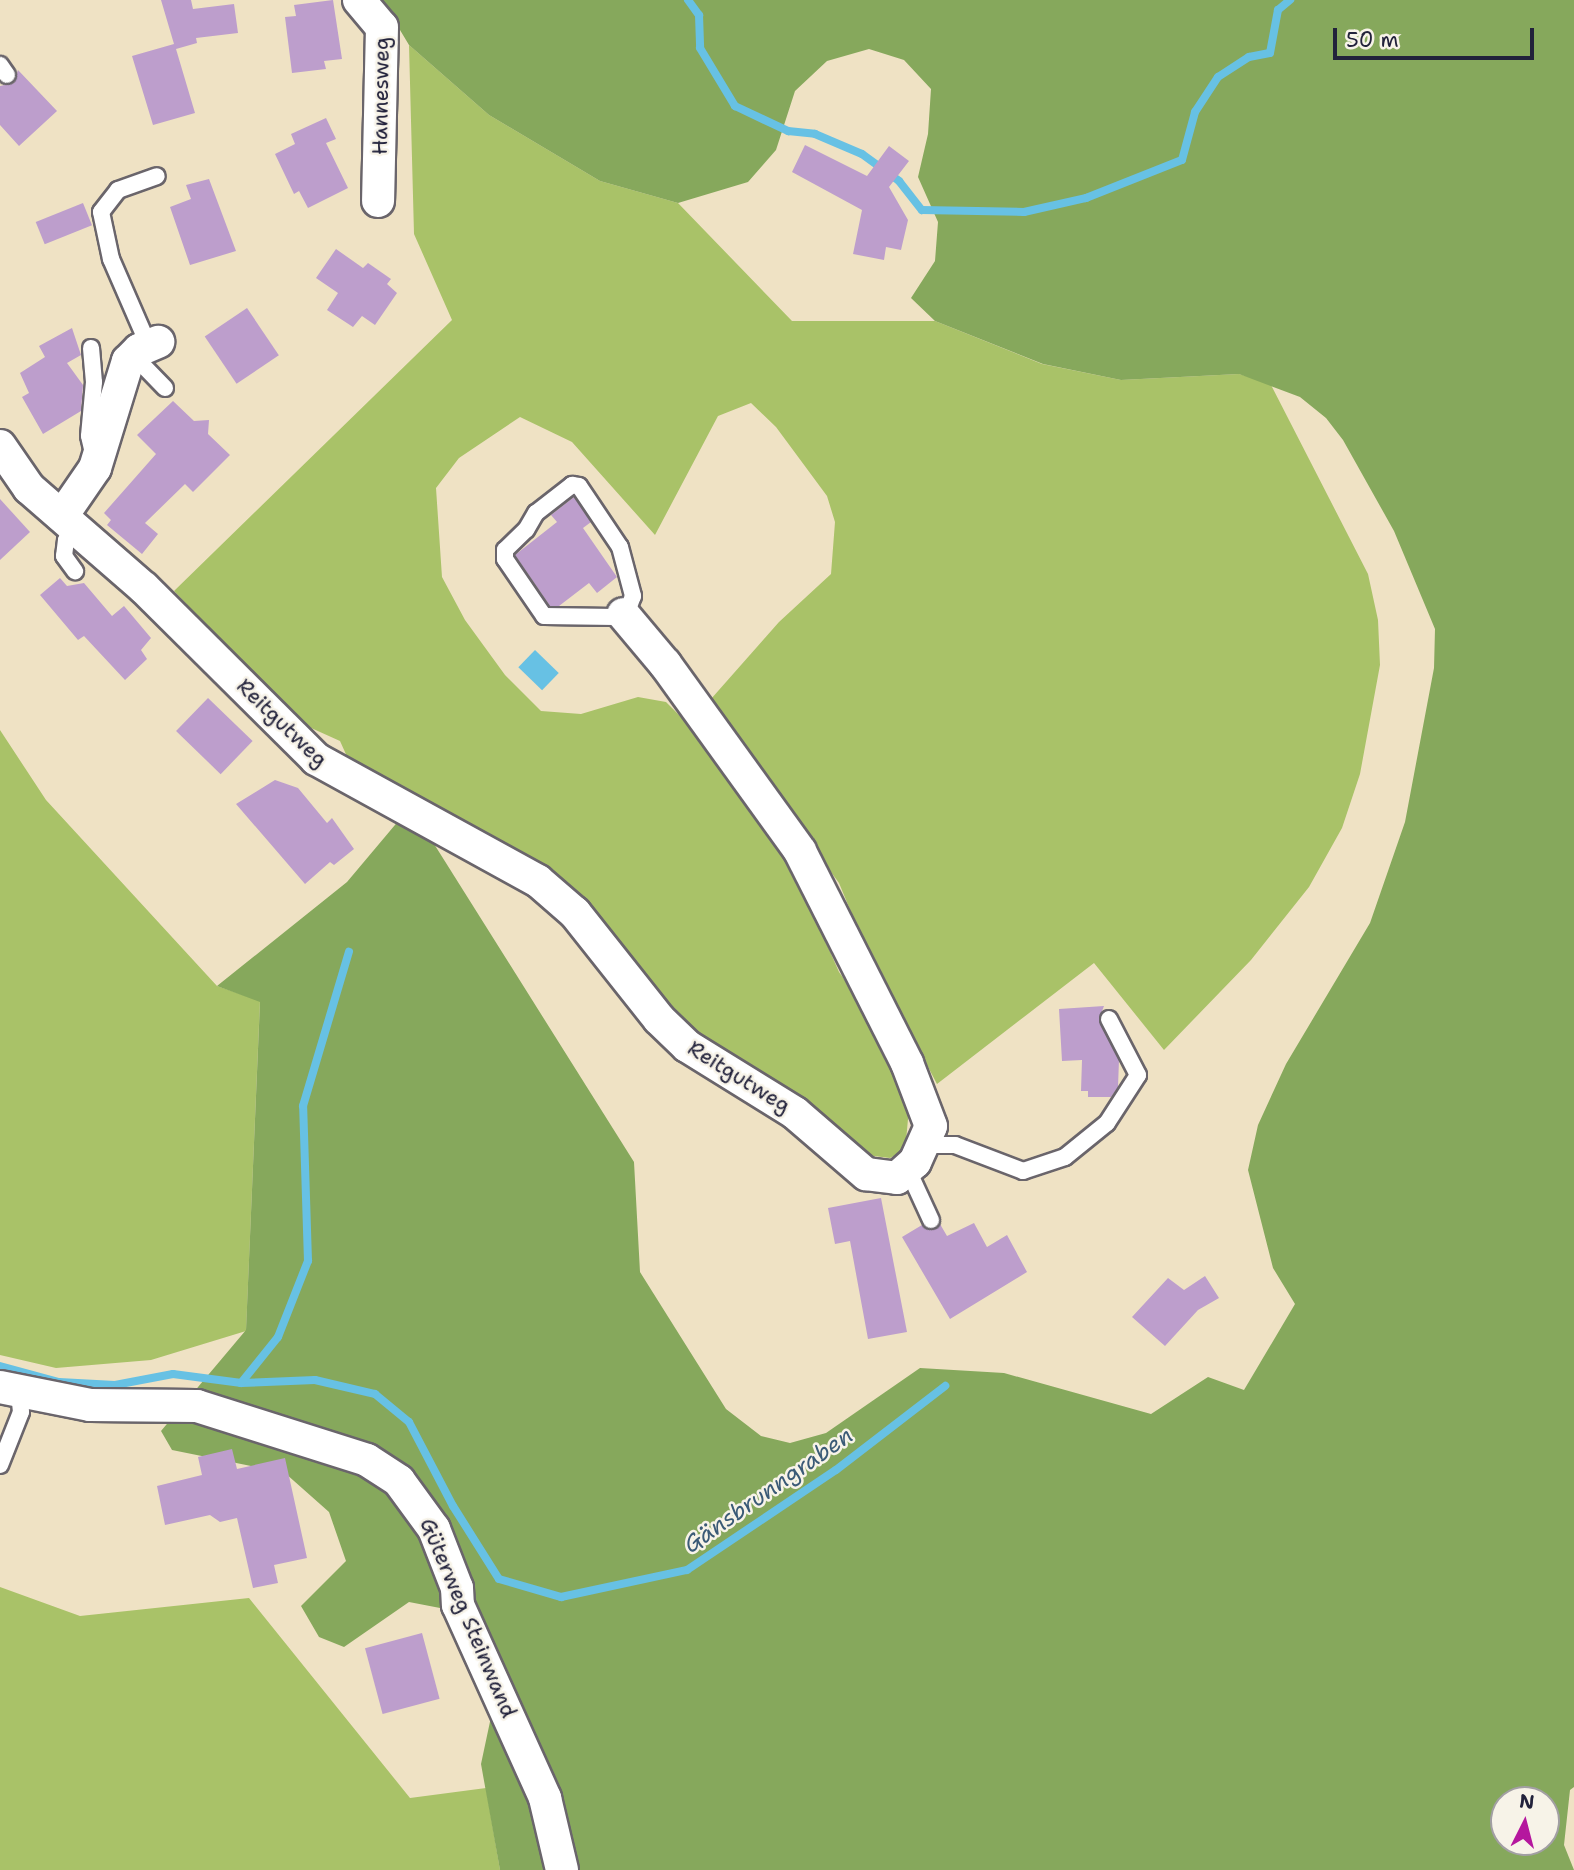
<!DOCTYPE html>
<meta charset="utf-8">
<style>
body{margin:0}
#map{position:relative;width:1574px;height:1870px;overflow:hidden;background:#efe2c4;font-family:"Shantell Sans",sans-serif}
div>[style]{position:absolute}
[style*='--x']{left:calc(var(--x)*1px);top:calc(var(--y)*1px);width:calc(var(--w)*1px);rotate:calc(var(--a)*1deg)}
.green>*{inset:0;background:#a9c268}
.forest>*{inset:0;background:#86a85c}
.water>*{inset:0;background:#67c1e4;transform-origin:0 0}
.stream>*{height:8px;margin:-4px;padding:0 4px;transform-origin:4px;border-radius:4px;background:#67c1e4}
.building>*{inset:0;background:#bd9ecc;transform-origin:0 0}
.roads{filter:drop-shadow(2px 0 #6a656b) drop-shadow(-2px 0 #6a656b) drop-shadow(0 2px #6a656b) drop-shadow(0 -2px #6a656b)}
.lane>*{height:16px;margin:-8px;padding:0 8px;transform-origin:8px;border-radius:8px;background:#fff}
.street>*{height:32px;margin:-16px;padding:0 16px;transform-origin:16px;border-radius:16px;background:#fff}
span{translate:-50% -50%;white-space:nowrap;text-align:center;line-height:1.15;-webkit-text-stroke:5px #f7f3e8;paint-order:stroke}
.street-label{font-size:21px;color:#22223b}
.water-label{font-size:23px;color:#3a5a76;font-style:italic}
.north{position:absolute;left:1490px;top:1786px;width:70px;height:70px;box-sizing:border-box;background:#f7f3e8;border:2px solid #a29fa3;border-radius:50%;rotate:6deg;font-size:19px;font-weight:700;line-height:28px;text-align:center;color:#22223b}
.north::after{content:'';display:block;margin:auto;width:24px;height:32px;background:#b5179e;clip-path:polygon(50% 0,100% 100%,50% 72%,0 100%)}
.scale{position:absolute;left:1333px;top:28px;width:201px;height:32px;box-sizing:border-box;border:4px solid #22223b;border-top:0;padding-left:9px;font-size:21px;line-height:24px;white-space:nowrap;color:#22223b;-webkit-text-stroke:5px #f7f3e8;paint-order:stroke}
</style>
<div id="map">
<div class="green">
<div style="clip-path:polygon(409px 45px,489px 115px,600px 181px,678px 203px,792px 321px,935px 321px,1042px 364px,1121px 380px,1239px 374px,1270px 383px,1368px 574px,1378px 620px,1380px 665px,1360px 774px,1342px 828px,1309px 887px,1251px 960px,1164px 1050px,1094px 963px,937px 1084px,868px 953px,839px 883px,725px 727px,711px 699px,779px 622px,831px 574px,835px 522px,827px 496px,776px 427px,751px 403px,718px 416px,655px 535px,572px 442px,520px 417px,459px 458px,436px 488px,442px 577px,465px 620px,505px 675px,541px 711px,581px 714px,638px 697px,666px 702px,685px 721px,797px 877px,839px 972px,872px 1018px,909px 1108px,906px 1141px,901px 1152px,890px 1158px,866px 1155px,796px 1095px,703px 1040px,680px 1021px,551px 873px,349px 761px,340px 741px,300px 723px,174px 591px,452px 320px,414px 234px)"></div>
<div style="clip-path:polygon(0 730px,46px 800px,217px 986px,260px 1001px,246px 1331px,151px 1360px,56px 1368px,0 1355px)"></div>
<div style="clip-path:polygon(0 1587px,80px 1616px,249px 1598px,410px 1798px,486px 1788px,500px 1870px,0 1870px)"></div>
</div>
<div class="forest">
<div style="clip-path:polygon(evenodd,382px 0,1574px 0,1574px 1787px,1570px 1790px,1564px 1845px,1574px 1870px,500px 1870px,481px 1764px,498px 1684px,466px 1613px,409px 1602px,344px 1647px,319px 1637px,301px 1606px,346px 1561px,329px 1512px,285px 1473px,172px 1450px,161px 1431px,246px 1330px,260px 1002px,217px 986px,347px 882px,400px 819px,424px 828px,634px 1162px,640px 1272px,726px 1409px,761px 1436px,790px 1443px,826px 1433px,920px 1368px,1004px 1373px,1151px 1414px,1208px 1377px,1244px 1390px,1295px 1304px,1273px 1268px,1248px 1170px,1258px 1125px,1286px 1064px,1370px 923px,1405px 822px,1434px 668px,1435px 629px,1394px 531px,1343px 440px,1326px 418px,1300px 397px,1239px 374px,1121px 380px,1043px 364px,935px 321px,911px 298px,935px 261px,938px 222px,918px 177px,928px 134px,931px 89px,904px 60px,869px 49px,827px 61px,795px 91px,776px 150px,748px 182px,678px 203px,600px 181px,489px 115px,409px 45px,382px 0,1504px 1800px,1546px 1800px,1546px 1842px,1504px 1842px,1504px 1800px)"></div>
</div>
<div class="water">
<div style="left:535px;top:650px;width:33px;height:24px;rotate:44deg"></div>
</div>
<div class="stream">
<div style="--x:688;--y:0;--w:19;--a:54"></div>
<div style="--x:699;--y:15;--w:33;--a:88"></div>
<div style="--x:700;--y:48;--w:68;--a:58.9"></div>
<div style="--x:735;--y:106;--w:59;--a:25.3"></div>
<div style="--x:788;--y:131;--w:27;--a:6"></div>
<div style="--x:815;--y:134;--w:51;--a:23.1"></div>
<div style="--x:862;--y:154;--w:46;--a:36.1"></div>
<div style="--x:899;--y:181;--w:37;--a:52"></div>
<div style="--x:922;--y:210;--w:102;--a:1.1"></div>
<div style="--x:1024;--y:212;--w:64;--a:-12.7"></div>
<div style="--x:1086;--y:198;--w:103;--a:-21.6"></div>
<div style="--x:1182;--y:160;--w:50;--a:-74.8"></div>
<div style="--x:1195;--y:112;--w:42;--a:-56.7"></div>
<div style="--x:1218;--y:77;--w:37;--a:-33"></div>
<div style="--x:1249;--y:57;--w:21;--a:-11"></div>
<div style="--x:1270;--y:53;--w:44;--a:-79.5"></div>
<div style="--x:1278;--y:10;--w:16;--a:-40"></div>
<div style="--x:0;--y:1366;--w:61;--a:15.2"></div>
<div style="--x:59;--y:1382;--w:56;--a:3.1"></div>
<div style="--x:115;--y:1385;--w:59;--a:-10.7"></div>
<div style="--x:173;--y:1374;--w:69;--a:7.5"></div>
<div style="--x:241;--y:1383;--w:74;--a:-2.3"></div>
<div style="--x:315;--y:1380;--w:62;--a:13.1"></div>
<div style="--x:375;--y:1394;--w:44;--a:39.5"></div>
<div style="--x:409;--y:1422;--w:95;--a:62.4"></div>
<div style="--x:453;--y:1506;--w:86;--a:57.8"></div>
<div style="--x:499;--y:1579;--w:65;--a:16.2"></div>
<div style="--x:561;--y:1597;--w:129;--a:-12.1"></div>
<div style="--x:687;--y:1570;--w:179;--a:-33.9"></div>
<div style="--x:836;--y:1470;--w:138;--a:-37.6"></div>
<div style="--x:241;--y:1383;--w:59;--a:-51.2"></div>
<div style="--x:278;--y:1337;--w:82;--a:-68.5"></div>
<div style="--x:308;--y:1261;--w:155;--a:-91.8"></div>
<div style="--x:303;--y:1106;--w:161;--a:-73.4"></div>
</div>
<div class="building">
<div style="clip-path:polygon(161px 0,191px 0,193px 9px,234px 4px,238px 33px,196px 38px,197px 43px,176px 49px,195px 113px,153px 125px,132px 56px,174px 44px)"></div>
<div style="clip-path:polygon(333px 0,342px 59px,324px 61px,326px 69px,292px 73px,285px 17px,296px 16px,294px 5px)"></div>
<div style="clip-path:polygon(18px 70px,57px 111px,19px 146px,0 125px,0 86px,14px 83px)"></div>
<div style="clip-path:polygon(326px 118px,336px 139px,326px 143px,348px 188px,308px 208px,299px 191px,294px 194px,275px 154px,295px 144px,291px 134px)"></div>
<div style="clip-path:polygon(805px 145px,867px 176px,889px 146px,909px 161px,889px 187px,908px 220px,901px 250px,886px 247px,884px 260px,853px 254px,862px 210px,792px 172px)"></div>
<div style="clip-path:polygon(209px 179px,236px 251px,190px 265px,170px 207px,191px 199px,186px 185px)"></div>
<div style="left:83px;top:203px;width:24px;height:51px;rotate:68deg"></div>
<div style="clip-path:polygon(336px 249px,363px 268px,368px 263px,391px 279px,387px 284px,397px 293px,375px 325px,362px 316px,353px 327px,327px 310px,338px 293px,316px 278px)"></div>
<div style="left:247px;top:308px;width:57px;height:51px;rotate:56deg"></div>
<div style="clip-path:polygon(72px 328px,81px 355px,67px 363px,83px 385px,81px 411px,43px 434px,22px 397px,29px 393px,20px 373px,45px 357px,39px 346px)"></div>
<div style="clip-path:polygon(173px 401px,194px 421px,209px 420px,208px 434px,230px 455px,193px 492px,185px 484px,145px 523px,158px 534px,142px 554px,107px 525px,111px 520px,104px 513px,156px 454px,137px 435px)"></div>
<div style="clip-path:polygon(574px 497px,591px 522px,583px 528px,617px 577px,597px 593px,589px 583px,559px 606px,550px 606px,515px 555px,557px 522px,551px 515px)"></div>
<div style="clip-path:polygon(0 499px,30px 532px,0 560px)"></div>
<div style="clip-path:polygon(60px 578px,67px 586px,84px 583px,112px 616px,124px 606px,151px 638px,141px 650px,147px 659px,125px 680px,84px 636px,78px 640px,40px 595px)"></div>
<div style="left:208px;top:698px;width:62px;height:46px;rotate:44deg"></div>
<div style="clip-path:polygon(275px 780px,298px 788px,327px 823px,332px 818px,354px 849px,334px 865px,330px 862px,305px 884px,236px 804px)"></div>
<div style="clip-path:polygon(1104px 1006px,1099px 1019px,1119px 1060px,1118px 1087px,1111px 1097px,1088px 1097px,1088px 1091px,1081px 1091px,1082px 1060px,1062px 1061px,1059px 1009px)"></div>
<div style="clip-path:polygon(881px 1198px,907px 1332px,868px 1339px,850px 1241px,835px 1244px,828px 1208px)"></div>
<div style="clip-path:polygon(974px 1223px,987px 1247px,1007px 1235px,1027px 1272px,950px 1319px,902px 1237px,922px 1225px,931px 1230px,940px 1224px,947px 1236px)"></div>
<div style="clip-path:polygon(1205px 1276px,1219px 1298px,1198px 1310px,1165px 1346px,1132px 1317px,1168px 1278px,1184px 1290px)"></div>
<div style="clip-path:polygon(232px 1449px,237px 1469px,285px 1458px,307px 1558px,274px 1565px,278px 1583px,253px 1588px,237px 1518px,220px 1522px,210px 1515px,165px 1525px,157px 1486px,202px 1475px,198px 1457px)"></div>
<div style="left:422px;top:1633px;width:68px;height:59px;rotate:75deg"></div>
</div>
<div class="roads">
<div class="lane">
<div style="--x:0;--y:65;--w:12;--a:55"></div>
<div style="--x:148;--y:344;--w:93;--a:-113.5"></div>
<div style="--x:111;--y:259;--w:48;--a:-102"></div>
<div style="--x:101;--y:212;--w:28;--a:-52"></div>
<div style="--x:118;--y:190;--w:41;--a:-19.7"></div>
<div style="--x:91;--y:348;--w:34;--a:85"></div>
<div style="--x:94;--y:382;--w:54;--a:95.3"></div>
<div style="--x:89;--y:436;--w:17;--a:77"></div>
<div style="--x:133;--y:355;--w:46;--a:45.9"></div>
<div style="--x:572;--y:485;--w:7;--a:8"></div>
<div style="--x:579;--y:486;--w:73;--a:56.1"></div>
<div style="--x:620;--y:547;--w:51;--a:75.1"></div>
<div style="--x:633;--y:596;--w:14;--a:111"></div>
<div style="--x:628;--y:609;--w:15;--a:148"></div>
<div style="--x:615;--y:617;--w:71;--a:-179.2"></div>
<div style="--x:544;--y:616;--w:69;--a:-124.4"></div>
<div style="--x:505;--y:559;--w:9;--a:-90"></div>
<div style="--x:505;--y:550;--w:29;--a:-44"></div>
<div style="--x:526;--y:530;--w:20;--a:-60"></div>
<div style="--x:536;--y:513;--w:46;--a:-37.9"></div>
<div style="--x:75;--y:528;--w:15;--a:127"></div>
<div style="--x:66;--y:540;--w:16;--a:97"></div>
<div style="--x:64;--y:556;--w:19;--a:54"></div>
<div style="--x:926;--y:1145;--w:29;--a:0"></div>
<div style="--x:955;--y:1145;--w:73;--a:20.9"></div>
<div style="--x:1023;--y:1171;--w:44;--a:-18.4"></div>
<div style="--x:1065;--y:1157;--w:54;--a:-39"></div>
<div style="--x:1107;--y:1123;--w:57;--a:-57.1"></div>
<div style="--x:1138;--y:1075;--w:63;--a:-117.4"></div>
<div style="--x:908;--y:1170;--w:55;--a:65.3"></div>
<div style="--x:0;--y:1465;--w:57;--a:-68.4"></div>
<div style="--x:21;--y:1412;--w:19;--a:-96"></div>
</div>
<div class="street">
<div style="--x:359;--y:0;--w:35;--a:50"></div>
<div style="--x:382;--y:27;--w:174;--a:91.3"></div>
<div style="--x:0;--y:446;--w:51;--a:55.4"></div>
<div style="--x:29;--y:488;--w:152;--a:41"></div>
<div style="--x:144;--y:588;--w:243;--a:44.8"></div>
<div style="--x:316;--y:759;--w:253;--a:28.8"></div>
<div style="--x:538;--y:881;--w:49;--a:40.9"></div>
<div style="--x:575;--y:913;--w:135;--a:51.6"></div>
<div style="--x:659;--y:1019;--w:39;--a:44"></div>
<div style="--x:687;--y:1046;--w:127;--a:31.8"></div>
<div style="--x:795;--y:1113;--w:94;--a:40.7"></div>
<div style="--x:866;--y:1174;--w:31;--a:7"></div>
<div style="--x:897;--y:1178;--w:24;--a:-42"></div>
<div style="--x:915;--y:1162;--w:39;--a:-66"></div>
<div style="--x:931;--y:1126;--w:67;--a:-110.9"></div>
<div style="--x:907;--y:1063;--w:237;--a:-116.8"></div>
<div style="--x:800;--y:851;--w:231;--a:-125.8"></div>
<div style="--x:665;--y:664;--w:65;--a:-130"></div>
<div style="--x:62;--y:516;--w:58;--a:-55.5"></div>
<div style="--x:95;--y:468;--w:112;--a:-72.9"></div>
<div style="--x:128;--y:361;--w:16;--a:-45"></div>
<div style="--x:139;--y:350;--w:21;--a:-23"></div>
<div style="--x:0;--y:1387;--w:92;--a:11.3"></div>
<div style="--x:90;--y:1405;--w:107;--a:0.5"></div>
<div style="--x:197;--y:1406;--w:178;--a:17.6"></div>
<div style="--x:367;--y:1460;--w:38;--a:33"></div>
<div style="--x:399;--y:1481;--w:59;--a:53.9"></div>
<div style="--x:434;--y:1529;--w:63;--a:68.7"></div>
<div style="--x:457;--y:1588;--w:17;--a:87"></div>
<div style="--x:458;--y:1605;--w:212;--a:65.7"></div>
<div style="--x:545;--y:1798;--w:74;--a:76.7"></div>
</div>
</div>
<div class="street-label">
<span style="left:381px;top:96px;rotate:-89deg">Hannesweg</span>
<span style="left:282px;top:723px;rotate:44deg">Reitgutweg</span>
<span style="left:739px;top:1077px;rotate:32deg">Reitgutweg</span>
<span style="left:468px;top:1618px;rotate:67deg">Güterweg Steinwand</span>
</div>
<div class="water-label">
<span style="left:768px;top:1490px;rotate:-35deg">Gänsbrunngraben</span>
</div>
<div class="north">N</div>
<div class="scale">50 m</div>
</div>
